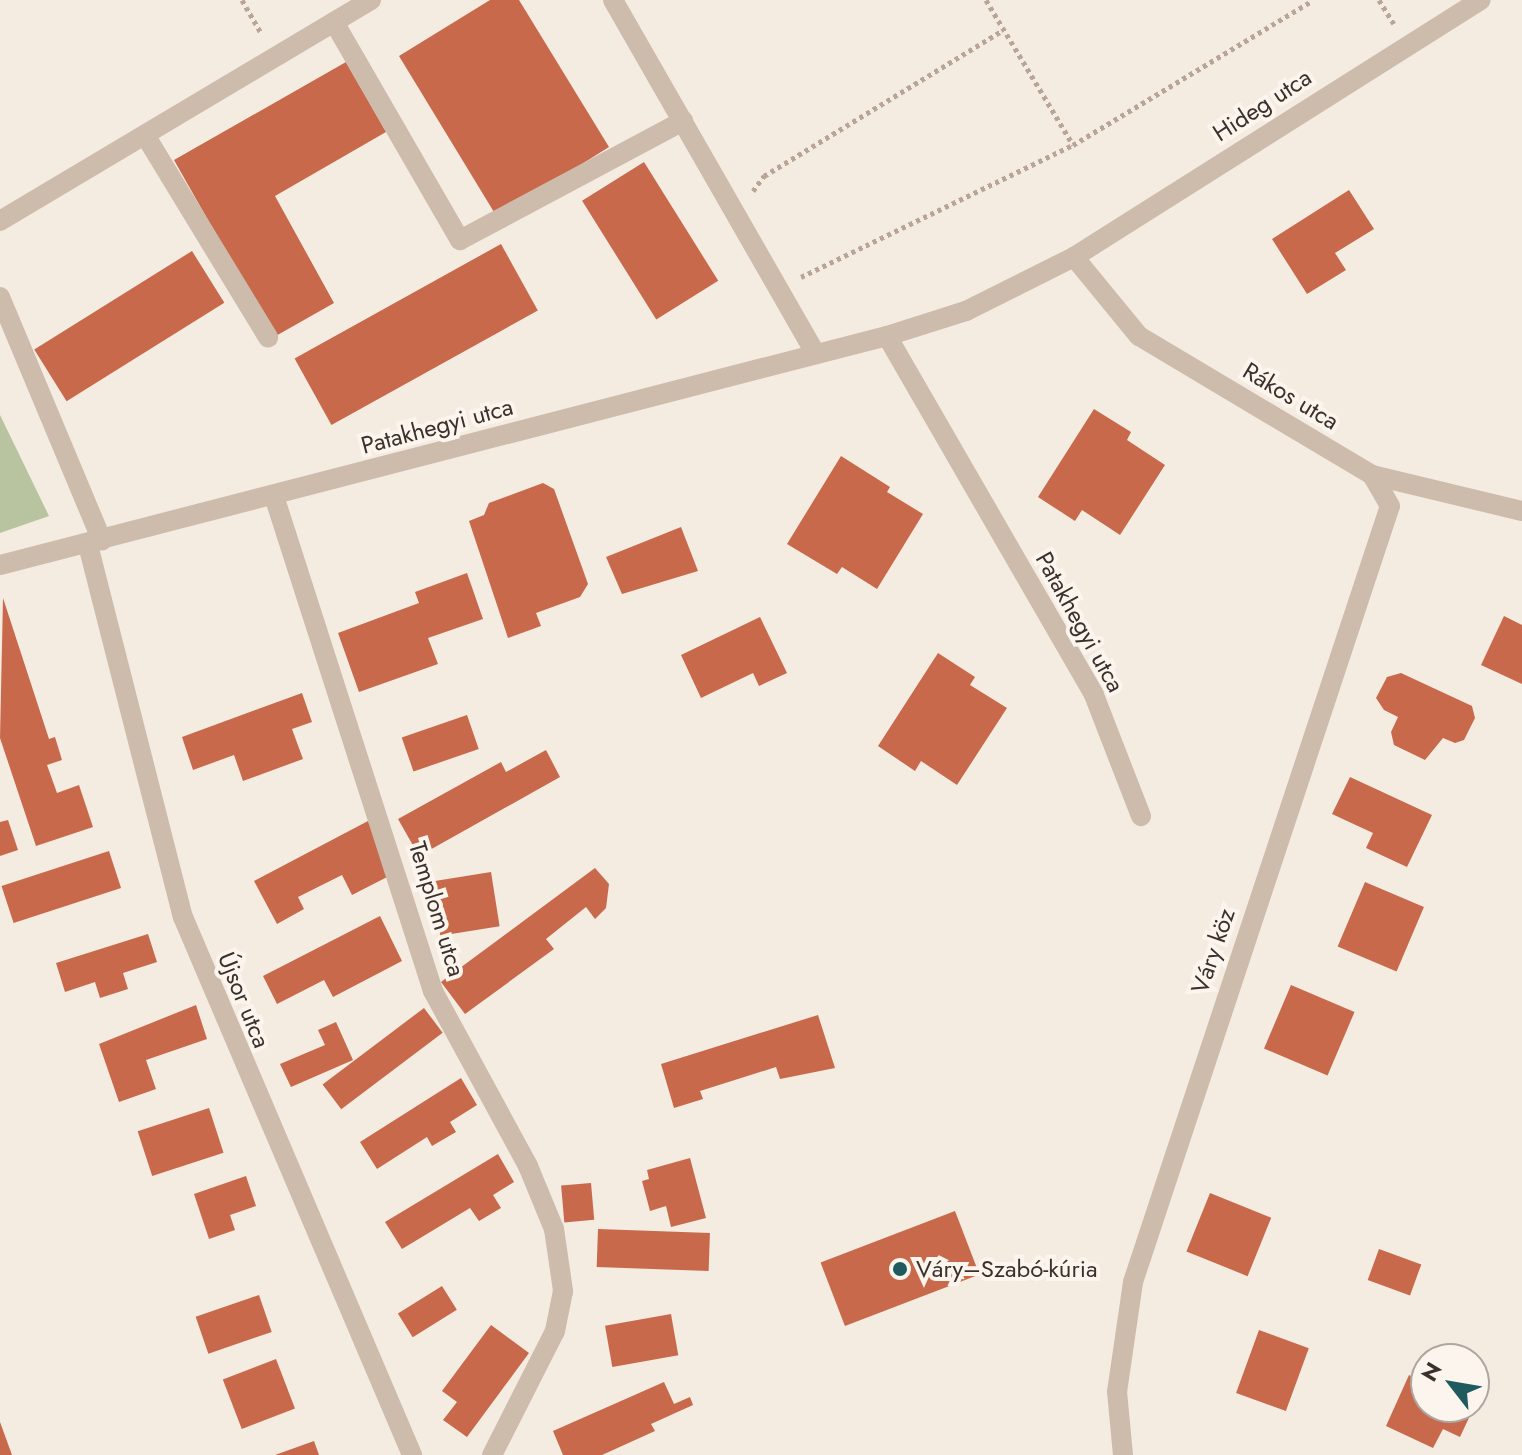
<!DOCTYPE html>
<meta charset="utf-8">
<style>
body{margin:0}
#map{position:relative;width:1522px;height:1455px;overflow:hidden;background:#f4ebe1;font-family:Jost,sans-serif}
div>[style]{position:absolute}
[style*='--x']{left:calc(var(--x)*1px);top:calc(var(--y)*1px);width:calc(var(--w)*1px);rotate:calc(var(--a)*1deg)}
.green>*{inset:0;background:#b8c4a0}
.building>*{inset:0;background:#c8694b;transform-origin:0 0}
.path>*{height:5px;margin-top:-2.5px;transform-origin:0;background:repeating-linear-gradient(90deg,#b9a596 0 4px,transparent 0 8px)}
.minor>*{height:20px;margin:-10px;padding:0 10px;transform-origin:10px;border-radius:10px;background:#cdbbac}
.dots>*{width:22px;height:22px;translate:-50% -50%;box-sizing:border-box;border:4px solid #fbf5ee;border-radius:50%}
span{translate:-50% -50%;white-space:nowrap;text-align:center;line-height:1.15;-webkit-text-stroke:8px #fbf5ee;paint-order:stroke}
.street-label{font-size:24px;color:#3b302b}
.poi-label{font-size:24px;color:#3b302b}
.left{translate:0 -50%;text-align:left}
.north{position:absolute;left:1410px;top:1343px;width:80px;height:80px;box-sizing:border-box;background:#fbf5ee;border:2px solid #aea6a0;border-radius:50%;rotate:301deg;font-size:22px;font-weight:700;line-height:32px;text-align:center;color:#3b302b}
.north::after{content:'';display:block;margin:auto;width:28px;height:36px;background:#1f5a5e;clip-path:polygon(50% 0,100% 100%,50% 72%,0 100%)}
</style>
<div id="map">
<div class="green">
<div style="clip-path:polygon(0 415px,49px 516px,0 533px)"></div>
</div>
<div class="building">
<div style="clip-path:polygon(490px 0,519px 0,609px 147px,497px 217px,399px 56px)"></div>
<div style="clip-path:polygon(346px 62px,386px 132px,275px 196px,334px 303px,274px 337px,174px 160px)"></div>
<div style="left:644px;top:162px;width:140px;height:73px;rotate:58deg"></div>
<div style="clip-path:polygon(1349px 190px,1374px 229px,1335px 253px,1346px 270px,1307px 294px,1272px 239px)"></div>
<div style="left:501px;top:244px;width:76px;height:236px;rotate:61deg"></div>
<div style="left:192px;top:251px;width:61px;height:186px;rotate:58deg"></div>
<div style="clip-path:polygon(1094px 409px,1131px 432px,1127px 440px,1165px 465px,1120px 535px,1082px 510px,1075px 521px,1038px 497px)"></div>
<div style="clip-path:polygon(841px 456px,890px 487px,887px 492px,923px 514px,877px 589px,842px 567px,837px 574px,787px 544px)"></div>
<div style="clip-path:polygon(543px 483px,554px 489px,588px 584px,580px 597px,536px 613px,541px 626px,508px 638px,469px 521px,484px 515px,489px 503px)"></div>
<div style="clip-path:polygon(681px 527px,698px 571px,622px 594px,606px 557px)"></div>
<div style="clip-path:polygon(467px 573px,483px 619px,428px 638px,438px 664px,359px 692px,338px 633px,419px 603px,415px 592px)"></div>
<div style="clip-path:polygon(3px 598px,49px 739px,55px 737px,62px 760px,47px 765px,57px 793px,79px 785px,93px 827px,36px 846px,0 738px)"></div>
<div style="clip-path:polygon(1504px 616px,1522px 625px,1522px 684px,1481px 665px)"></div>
<div style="clip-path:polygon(760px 617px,787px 673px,759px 686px,753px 673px,701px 698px,681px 655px)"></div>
<div style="clip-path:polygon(938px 653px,975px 677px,970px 685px,1007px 708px,957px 785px,921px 761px,915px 771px,878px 746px)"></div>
<div style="clip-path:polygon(1401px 673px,1472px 706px,1475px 718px,1464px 740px,1455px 743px,1443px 738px,1425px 760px,1394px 745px,1391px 732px,1398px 717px,1384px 710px,1376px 698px,1387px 677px)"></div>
<div style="clip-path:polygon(302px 693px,312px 722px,292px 729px,303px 759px,243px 781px,234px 755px,193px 770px,182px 737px)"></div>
<div style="left:467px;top:715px;width:36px;height:69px;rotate:71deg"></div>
<div style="clip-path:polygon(546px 750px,560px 777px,419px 856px,398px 819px,501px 762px,506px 772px)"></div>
<div style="clip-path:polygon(1350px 777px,1432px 815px,1407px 867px,1366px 848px,1373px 833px,1332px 814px)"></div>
<div style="clip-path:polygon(8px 820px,18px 850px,0 856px,0 822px)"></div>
<div style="clip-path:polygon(368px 821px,395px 873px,352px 895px,342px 875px,298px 897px,304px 909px,277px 924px,254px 881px)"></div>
<div style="left:109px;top:851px;width:39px;height:113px;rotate:72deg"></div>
<div style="clip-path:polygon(595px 868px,609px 884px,606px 908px,595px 919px,586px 907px,546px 939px,554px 949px,465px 1014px,441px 982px)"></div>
<div style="left:491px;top:872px;width:55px;height:60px;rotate:81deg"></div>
<div style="left:1365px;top:882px;width:64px;height:70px;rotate:23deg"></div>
<div style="clip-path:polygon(380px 916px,402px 961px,333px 997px,324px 980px,277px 1004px,263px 976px)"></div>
<div style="clip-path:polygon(148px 934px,157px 962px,123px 973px,128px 989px,100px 998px,95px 982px,65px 992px,56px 963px)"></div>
<div style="left:1291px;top:985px;width:69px;height:69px;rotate:23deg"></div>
<div style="clip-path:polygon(196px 1005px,207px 1039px,146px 1060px,156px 1089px,119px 1102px,99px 1044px)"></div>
<div style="left:424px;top:1008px;width:31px;height:127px;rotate:53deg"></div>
<div style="clip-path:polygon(818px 1015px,835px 1068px,780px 1079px,776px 1067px,700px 1091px,703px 1099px,674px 1108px,661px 1064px)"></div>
<div style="clip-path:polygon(336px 1022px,353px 1060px,291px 1087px,280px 1064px,325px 1045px,318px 1030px)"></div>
<div style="clip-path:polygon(461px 1078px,477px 1105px,450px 1122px,456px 1132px,432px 1146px,427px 1137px,377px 1169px,360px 1142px)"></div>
<div style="left:209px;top:1108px;width:47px;height:75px;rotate:72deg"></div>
<div style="clip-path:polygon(498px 1154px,514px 1182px,493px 1195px,501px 1208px,479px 1221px,470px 1208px,402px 1249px,385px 1222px)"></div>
<div style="clip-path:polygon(690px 1158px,706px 1218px,671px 1227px,666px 1206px,650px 1211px,642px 1181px,649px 1179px,647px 1170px)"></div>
<div style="clip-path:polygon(246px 1176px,256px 1206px,230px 1215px,235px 1230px,209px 1239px,194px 1194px)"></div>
<div style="left:591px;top:1183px;width:37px;height:30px;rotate:85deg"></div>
<div style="left:1210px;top:1193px;width:66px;height:63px;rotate:22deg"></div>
<div style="left:955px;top:1211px;width:68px;height:144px;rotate:69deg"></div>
<div style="left:598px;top:1229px;width:112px;height:38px;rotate:2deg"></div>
<div style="left:1379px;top:1249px;width:45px;height:33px;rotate:20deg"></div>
<div style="left:442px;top:1286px;width:28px;height:52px;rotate:58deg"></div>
<div style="left:259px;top:1295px;width:39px;height:67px;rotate:71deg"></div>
<div style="left:671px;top:1314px;width:42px;height:67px;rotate:80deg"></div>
<div style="clip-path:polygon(491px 1325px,529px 1353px,467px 1437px,443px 1420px,457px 1402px,442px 1391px)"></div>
<div style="left:1259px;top:1330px;width:53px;height:67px;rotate:20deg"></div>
<div style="left:276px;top:1359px;width:53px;height:57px;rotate:69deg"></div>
<div style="clip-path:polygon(1409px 1375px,1426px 1383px,1426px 1407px,1474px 1407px,1460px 1437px,1443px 1429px,1433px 1448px,1386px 1426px)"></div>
<div style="clip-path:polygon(664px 1382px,674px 1404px,690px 1397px,693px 1405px,651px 1424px,655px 1431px,602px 1455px,563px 1455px,553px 1431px)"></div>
<div style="clip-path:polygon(0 1422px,12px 1455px,0 1455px)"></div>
<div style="clip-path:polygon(314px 1441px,319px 1455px,275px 1455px)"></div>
</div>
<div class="path">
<div style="--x:242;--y:0;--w:39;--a:60"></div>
<div style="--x:986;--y:0;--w:169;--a:59"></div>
<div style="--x:1379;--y:0;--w:28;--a:58"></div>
<div style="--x:753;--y:191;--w:19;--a:-54"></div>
<div style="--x:764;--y:176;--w:280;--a:-31.4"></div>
<div style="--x:801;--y:277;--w:302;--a:-25.9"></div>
<div style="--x:1073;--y:145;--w:280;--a:-31.1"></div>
</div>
<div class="minor">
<div style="--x:613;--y:0;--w:408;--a:60.2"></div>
<div style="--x:334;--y:22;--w:252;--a:60"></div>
<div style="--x:460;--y:240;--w:253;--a:-28.1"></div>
<div style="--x:145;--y:135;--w:237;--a:58.7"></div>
<div style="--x:0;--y:221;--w:432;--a:-30.8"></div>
<div style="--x:1074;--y:257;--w:102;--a:50.6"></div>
<div style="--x:1139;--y:336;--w:271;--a:30.8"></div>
<div style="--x:1372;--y:475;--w:154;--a:13.5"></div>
<div style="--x:0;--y:297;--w:264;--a:67.3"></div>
<div style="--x:887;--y:336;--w:414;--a:60"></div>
<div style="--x:1094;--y:695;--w:130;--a:68.8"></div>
<div style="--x:274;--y:496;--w:520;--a:72.19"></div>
<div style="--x:433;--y:991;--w:199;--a:61.5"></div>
<div style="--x:528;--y:1166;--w:68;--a:67.6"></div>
<div style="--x:554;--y:1229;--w:63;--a:81.7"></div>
<div style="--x:563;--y:1291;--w:41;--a:101.3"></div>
<div style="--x:555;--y:1331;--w:139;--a:116.9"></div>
<div style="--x:88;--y:545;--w:384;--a:75.7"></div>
<div style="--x:183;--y:917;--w:585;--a:66.94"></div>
<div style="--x:0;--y:565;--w:916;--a:-14.48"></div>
<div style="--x:887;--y:336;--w:83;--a:-17.6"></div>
<div style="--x:966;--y:311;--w:121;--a:-26.6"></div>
<div style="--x:1074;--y:257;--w:481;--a:-32.3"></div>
<div style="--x:1123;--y:1455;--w:63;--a:-95.4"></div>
<div style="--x:1117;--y:1392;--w:111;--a:-81.7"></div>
<div style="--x:1133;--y:1282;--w:817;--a:-71.68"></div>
<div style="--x:1390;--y:506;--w:36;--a:-120"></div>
</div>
<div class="dots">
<div style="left:900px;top:1269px;background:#1f5a5e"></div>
</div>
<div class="street-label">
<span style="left:1262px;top:105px;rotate:-33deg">Hideg utca</span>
<span style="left:1291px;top:396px;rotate:31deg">Rákos utca</span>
<span style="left:437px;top:426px;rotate:-15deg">Patakhegyi utca</span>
<span style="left:1080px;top:622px;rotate:61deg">Patakhegyi utca</span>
<span style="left:437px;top:909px;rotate:73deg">Templom utca</span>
<span style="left:1213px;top:951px;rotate:-71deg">Váry köz</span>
<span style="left:244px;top:1000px;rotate:68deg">Újsor utca</span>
</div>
<div class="poi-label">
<span class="left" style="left:916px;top:1269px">Váry–Szabó-kúria</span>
</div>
<div class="north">N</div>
</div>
